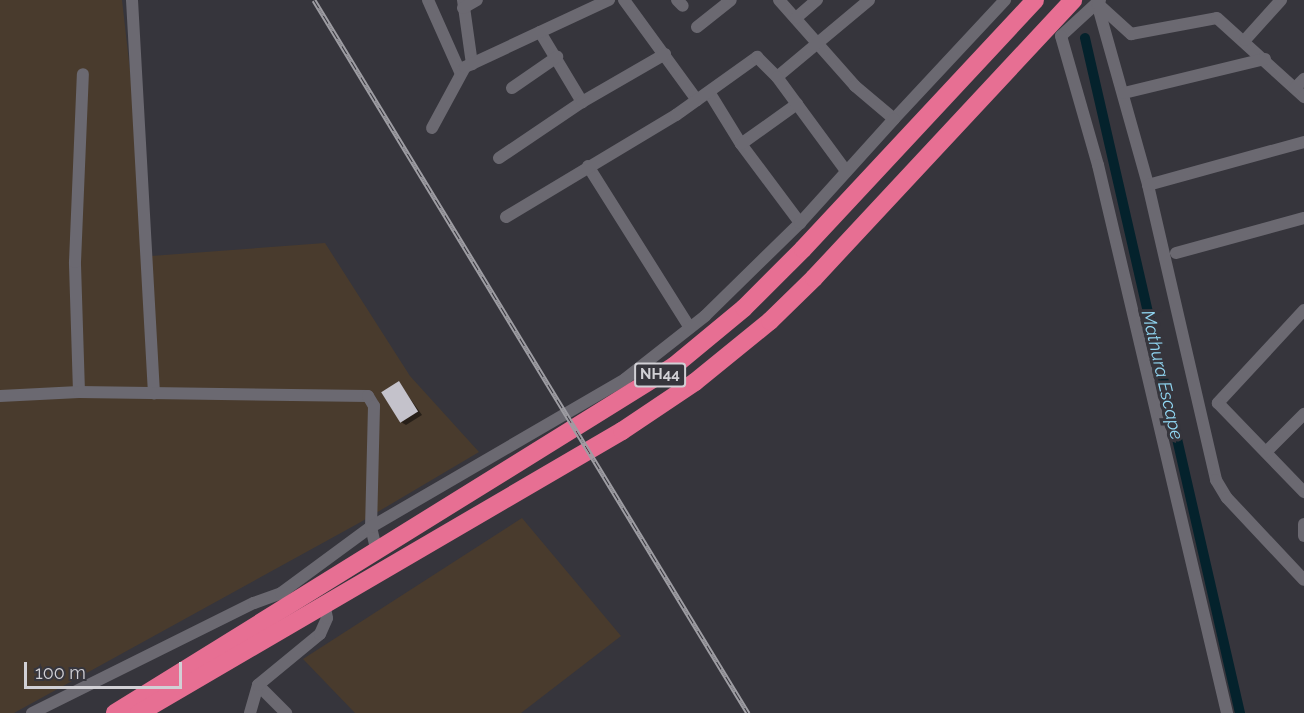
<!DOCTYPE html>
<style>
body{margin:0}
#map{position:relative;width:1304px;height:713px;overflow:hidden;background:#36353c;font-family:Raleway,sans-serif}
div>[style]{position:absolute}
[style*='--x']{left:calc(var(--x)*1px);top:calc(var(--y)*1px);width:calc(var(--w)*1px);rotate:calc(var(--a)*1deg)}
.commercial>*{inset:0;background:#493b2d}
.shadow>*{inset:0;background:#0007}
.canal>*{height:10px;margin:-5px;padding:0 5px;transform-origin:5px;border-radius:5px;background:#04222c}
.building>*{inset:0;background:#c4c2cb;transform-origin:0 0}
.minor>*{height:12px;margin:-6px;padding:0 6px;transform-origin:6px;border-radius:6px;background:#6b6971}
.highway>*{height:18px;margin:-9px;padding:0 9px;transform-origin:9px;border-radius:9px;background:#e76f93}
.rail>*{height:5px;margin-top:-2.5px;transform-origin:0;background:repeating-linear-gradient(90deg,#36353c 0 9px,#9e9da3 0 18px);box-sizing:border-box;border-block:2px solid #9e9da3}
span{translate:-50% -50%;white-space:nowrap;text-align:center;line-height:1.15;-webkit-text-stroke:6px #36353c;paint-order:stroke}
.shield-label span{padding:2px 4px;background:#36353c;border:2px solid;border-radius:4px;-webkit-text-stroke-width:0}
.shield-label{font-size:15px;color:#d1d0d5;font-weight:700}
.water-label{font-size:18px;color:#91d7f3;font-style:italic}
.scale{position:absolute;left:24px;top:662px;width:158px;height:27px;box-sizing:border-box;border:3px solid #d1d0d5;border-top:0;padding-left:8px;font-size:18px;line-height:21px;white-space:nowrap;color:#d1d0d5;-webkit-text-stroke:4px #36353c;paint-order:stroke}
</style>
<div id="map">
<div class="commercial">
<div style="clip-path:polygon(0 0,122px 0,151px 256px,325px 243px,410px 376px,479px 452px,359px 523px,14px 713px,0 713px)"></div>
<div style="clip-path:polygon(522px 518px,621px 636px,521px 713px,355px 713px,303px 659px)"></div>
</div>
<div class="shadow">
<div style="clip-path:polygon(399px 383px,422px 415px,406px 425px,401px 422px)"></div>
</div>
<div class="canal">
<div style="--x:1085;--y:38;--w:693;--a:77.07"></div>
</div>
<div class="building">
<div style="left:399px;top:381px;width:36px;height:21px;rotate:58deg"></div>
</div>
<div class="minor">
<div style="--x:132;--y:0;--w:394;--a:86.8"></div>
<div style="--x:428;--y:0;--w:79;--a:66"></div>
<div style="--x:463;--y:0;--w:65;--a:82"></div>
<div style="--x:624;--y:0;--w:124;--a:53.9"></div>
<div style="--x:677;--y:0;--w:8;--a:45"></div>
<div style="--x:779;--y:0;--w:115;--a:48.5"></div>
<div style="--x:855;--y:86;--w:51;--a:40.2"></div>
<div style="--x:894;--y:119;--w:163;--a:-47"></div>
<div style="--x:1100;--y:0;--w:53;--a:137.3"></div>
<div style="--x:1061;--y:36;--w:134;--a:74"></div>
<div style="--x:1098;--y:165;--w:563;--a:76.75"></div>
<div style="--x:1097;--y:3;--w:189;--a:74.3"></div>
<div style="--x:1148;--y:185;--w:303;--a:77"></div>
<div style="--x:1216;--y:480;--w:21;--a:59"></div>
<div style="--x:1227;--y:498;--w:112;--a:46.8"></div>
<div style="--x:1098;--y:4;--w:45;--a:42.3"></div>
<div style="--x:1131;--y:34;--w:87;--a:-10.5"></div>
<div style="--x:1217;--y:18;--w:118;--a:42.2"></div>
<div style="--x:463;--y:8;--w:16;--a:-30"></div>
<div style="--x:796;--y:18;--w:28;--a:-41"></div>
<div style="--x:697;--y:27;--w:43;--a:-38.5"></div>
<div style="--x:540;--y:32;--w:82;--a:59"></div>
<div style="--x:1245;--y:40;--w:54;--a:-48"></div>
<div style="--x:777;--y:77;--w:120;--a:-39.9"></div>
<div style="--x:512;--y:88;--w:55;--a:-34.6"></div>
<div style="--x:1295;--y:88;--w:13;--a:-45"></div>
<div style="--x:709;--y:92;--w:61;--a:58.4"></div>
<div style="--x:741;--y:144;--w:99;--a:53.2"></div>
<div style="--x:1124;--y:93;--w:145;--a:-13.6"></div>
<div style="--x:432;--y:128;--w:69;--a:-61.6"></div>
<div style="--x:465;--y:67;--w:159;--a:-25"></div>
<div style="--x:741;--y:144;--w:69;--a:-35.5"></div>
<div style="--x:499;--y:158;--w:100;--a:-34"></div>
<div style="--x:582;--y:102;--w:96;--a:-30"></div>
<div style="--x:588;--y:166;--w:191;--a:57.8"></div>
<div style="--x:1148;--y:185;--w:162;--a:-15.4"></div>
<div style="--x:506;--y:217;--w:198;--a:-31"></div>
<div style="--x:676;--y:115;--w:100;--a:-35.6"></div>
<div style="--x:757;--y:57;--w:28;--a:45"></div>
<div style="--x:777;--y:77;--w:117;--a:53.7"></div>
<div style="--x:1176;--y:253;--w:133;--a:-15.3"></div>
<div style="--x:1304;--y:310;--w:127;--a:132.8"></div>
<div style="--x:1218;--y:403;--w:124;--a:46"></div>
<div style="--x:79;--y:392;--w:130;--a:-91.8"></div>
<div style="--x:75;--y:262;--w:188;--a:-87.6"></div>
<div style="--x:0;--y:396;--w:79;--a:-2.9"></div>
<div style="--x:79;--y:392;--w:289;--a:0.8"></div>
<div style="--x:368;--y:396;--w:12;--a:59"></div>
<div style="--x:374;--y:406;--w:121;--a:91.4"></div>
<div style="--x:371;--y:527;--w:22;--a:77"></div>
<div style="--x:1266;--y:452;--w:54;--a:-45"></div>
<div style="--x:1304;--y:524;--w:12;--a:90"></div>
<div style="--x:258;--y:685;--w:40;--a:45"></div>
<div style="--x:32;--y:713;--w:248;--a:-26.4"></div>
<div style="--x:254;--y:603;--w:29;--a:-20"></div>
<div style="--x:281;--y:593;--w:112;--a:-36.3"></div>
<div style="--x:371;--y:527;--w:294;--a:-30.2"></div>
<div style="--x:625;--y:379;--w:102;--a:-38.2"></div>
<div style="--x:705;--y:316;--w:133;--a:-44.4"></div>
<div style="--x:800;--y:223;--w:140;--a:-47.9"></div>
<div style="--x:250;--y:713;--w:29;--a:-74"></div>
<div style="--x:258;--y:685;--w:80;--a:-39.4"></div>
<div style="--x:320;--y:634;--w:17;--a:-66"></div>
<div style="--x:327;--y:618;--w:15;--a:-101"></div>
</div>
<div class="highway">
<div style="--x:115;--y:713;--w:658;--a:-31.83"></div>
<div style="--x:674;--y:366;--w:91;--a:-39.6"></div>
<div style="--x:744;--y:308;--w:83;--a:-45"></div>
<div style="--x:803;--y:249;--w:340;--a:-47"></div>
<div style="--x:139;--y:713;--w:559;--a:-30.28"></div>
<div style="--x:622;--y:431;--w:88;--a:-33.9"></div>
<div style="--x:695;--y:382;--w:97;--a:-39.1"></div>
<div style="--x:770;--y:321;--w:62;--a:-44.3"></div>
<div style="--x:814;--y:278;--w:380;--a:-47"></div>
</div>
<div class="rail">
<div style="--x:314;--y:0;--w:835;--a:58.67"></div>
</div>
<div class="shield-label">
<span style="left:660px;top:375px">NH44</span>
</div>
<div class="water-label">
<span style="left:1162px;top:375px;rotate:77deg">Mathura Escape</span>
</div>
<div class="scale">100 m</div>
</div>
